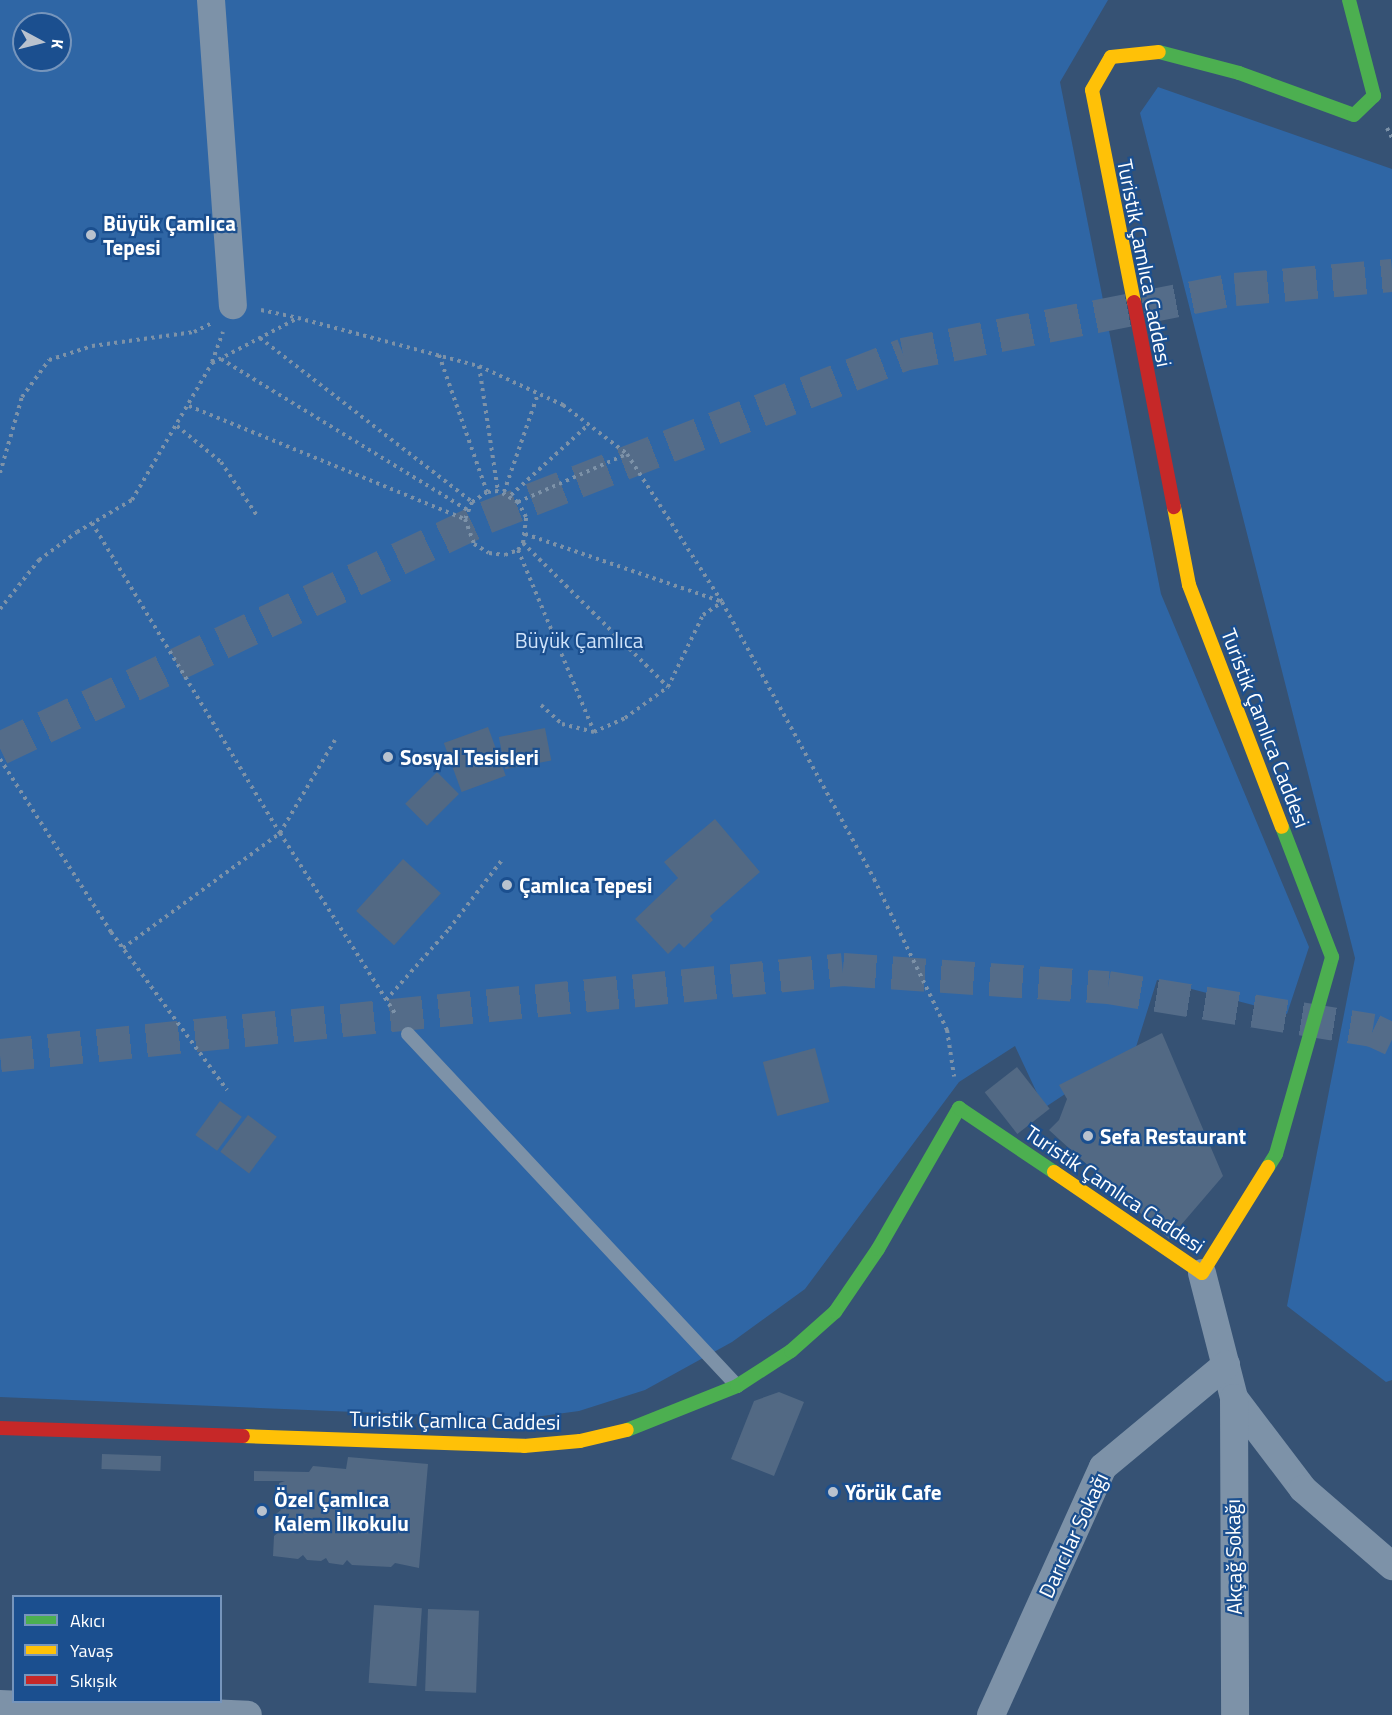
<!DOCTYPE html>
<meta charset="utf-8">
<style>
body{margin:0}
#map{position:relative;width:1392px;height:1715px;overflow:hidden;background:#365274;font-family:"Titillium Web",sans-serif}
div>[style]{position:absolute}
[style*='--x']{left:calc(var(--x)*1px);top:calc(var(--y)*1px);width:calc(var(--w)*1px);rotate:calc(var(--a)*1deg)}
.green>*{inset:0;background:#2f66a5}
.building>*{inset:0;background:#526984;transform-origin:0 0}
.primary-tunnel>*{height:33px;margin-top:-16.5px;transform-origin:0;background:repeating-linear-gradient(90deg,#546c89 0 33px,transparent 0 49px)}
.path>*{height:4px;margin-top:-2px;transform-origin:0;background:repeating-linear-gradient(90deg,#7d92a8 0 3px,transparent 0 7.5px)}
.lane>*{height:14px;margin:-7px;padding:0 7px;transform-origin:7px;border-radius:7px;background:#7d92a8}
.street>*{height:28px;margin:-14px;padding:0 14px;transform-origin:14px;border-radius:14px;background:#7d92a8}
.fast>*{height:14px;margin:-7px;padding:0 7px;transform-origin:7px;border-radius:7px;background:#4caf50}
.slow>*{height:14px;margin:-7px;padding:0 7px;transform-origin:7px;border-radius:7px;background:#ffc107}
.jam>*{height:14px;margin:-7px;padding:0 7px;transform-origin:7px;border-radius:7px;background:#c62828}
.dots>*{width:16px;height:16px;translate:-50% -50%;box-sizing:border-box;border:3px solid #1b4f8f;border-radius:50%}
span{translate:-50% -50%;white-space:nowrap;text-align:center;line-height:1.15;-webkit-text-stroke:4.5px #1b4f8f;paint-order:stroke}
.poi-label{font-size:21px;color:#fff;font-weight:700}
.left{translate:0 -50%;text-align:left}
.street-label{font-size:21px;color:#fff}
.park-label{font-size:21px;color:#cfe3fa}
.legend{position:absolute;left:12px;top:1595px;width:210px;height:108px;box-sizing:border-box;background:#1b4f8f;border:2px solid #7695bc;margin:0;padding:8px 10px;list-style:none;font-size:18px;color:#fff}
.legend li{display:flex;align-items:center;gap:12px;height:30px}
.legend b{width:30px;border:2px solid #7695bc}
.north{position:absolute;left:12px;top:12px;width:60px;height:60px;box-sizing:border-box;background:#1b4f8f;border:2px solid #7695bc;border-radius:50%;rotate:97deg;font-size:16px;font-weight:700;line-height:24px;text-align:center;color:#fff}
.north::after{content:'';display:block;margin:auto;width:21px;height:27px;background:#b9c2ce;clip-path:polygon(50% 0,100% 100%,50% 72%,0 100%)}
</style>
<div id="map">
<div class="green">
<div style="clip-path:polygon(evenodd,0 0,1108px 0,1060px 82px,1161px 594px,1309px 947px,1287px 1014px,1157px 980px,1136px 1047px,1044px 1108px,1015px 1046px,959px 1082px,805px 1289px,732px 1342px,645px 1390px,579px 1411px,520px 1419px,0 1397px,0 0,24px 24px,60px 24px,60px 60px,24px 60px,24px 24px)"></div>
<div style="clip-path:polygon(1158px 87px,1392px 169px,1392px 1380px,1386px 1382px,1287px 1306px,1355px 958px,1140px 113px)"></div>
</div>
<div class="building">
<div style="left:488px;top:727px;width:52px;height:47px;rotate:70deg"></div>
<div style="left:545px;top:728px;width:33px;height:47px;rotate:79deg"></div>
<div style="left:437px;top:772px;width:31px;height:45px;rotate:45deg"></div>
<div style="clip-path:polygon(715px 819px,760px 872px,710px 916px,713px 920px,684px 948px,679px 943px,668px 954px,635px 919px,678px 878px,664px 862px)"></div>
<div style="left:403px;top:859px;width:51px;height:70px;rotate:42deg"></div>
<div style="clip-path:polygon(1162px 1033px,1223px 1176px,1169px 1239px,1049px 1130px,1059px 1120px,1067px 1099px,1059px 1085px)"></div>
<div style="left:815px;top:1048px;width:56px;height:54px;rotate:75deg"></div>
<div style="left:1017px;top:1067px;width:53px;height:41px;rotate:52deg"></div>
<div style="left:220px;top:1101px;width:27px;height:42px;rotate:36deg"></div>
<div style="left:248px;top:1115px;width:36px;height:46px;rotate:37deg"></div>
<div style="clip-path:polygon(779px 1392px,804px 1402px,774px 1476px,731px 1459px,754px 1401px)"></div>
<div style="left:102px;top:1454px;width:59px;height:15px;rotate:2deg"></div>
<div style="clip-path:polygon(348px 1457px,428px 1464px,419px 1568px,395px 1563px,391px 1567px,352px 1565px,347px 1560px,343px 1565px,329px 1563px,326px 1558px,321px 1561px,307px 1560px,303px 1555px,298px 1559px,273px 1556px,274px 1536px,279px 1532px,275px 1528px,276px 1514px,281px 1510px,277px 1505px,279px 1483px,285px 1481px,254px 1481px,254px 1471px,309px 1472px,313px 1466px,346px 1469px)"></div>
<div style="left:374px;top:1605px;width:48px;height:78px;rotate:4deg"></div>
<div style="left:428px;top:1609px;width:51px;height:82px;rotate:2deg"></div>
</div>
<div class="primary-tunnel">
<div style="--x:0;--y:748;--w:538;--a:-25.42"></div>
<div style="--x:486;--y:517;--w:448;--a:-21.3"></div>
<div style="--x:903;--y:354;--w:338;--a:-11.1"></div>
<div style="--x:1235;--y:289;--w:158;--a:-5.1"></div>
<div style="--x:0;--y:1055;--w:847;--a:-5.82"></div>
<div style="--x:843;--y:969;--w:266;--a:3.9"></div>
<div style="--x:1108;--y:987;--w:268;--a:9.2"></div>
<div style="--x:1373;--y:1030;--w:21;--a:25"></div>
</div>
<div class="path">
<div style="--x:1387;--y:128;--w:11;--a:63"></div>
<div style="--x:261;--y:310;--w:38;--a:12"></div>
<div style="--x:260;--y:338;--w:268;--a:37.7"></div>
<div style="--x:439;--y:355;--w:145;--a:70.7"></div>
<div style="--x:221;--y:359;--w:289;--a:31.5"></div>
<div style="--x:212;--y:362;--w:32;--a:-70"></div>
<div style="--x:479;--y:366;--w:126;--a:81.4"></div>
<div style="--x:189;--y:406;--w:298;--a:22.3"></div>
<div style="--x:177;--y:426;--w:57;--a:39.3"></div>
<div style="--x:221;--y:462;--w:66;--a:56.1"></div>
<div style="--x:0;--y:473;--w:79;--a:-73.9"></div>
<div style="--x:22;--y:397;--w:46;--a:-53.9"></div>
<div style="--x:49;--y:360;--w:45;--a:-18"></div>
<div style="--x:92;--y:346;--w:103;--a:-7.8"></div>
<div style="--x:194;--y:332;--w:20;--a:-27"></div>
<div style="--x:504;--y:492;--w:104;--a:-70.9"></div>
<div style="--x:511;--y:495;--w:104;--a:-42.3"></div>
<div style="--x:518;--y:502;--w:119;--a:-23.8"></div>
<div style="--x:92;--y:523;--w:363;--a:58.8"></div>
<div style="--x:280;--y:833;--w:216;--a:57.5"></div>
<div style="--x:525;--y:534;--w:208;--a:19"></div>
<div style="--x:523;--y:543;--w:204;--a:44.8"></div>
<div style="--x:518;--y:550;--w:9;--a:-54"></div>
<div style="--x:523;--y:543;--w:26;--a:-83"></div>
<div style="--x:526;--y:517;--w:17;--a:-118"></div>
<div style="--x:518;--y:502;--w:23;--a:-151"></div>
<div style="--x:498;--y:491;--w:11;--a:175"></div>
<div style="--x:487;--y:492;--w:18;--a:146"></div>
<div style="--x:472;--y:502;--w:18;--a:112"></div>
<div style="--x:465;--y:519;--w:27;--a:70"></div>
<div style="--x:474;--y:544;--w:17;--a:31"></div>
<div style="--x:489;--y:553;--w:16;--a:7"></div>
<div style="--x:505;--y:555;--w:14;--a:-21"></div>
<div style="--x:518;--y:550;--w:197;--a:67.3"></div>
<div style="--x:0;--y:609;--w:63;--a:-51.5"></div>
<div style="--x:39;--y:560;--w:47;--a:-36.4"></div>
<div style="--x:77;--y:532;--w:64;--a:-30.2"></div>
<div style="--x:132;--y:500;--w:159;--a:-59.7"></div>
<div style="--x:212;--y:363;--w:97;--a:-27.6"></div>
<div style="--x:298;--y:318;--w:187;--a:14.9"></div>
<div style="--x:479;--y:366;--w:93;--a:24.9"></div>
<div style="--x:563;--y:405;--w:81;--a:37.4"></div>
<div style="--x:627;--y:454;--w:176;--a:57.3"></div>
<div style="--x:722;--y:602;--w:316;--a:61.2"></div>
<div style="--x:874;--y:879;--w:168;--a:64.2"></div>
<div style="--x:947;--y:1030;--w:47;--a:81.3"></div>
<div style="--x:541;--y:705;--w:28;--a:42"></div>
<div style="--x:562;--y:724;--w:33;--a:14"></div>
<div style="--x:594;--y:732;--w:34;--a:-24"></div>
<div style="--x:625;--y:718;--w:53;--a:-35.8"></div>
<div style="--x:668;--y:687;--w:80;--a:-64.1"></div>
<div style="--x:703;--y:615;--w:23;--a:-34"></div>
<div style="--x:0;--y:759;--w:206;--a:57.3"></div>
<div style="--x:111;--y:932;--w:196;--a:53.7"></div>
<div style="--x:123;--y:948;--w:195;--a:-36.2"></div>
<div style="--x:280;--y:833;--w:108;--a:-59.4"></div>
<div style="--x:386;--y:1000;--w:95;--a:-48.4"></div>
<div style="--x:449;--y:929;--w:87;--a:-52.5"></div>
</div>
<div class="lane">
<div style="--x:408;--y:1034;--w:482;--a:46.9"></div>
</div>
<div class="street">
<div style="--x:211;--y:0;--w:306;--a:85.9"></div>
<div style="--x:1202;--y:1273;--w:129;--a:75.6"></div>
<div style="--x:1234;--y:1398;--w:114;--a:52.8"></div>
<div style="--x:1303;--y:1489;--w:118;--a:40.9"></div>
<div style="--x:1234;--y:1398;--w:317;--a:89.8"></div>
<div style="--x:0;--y:1704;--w:248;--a:2.5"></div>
<div style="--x:991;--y:1715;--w:272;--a:-65.7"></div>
<div style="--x:1103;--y:1467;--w:160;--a:-39.7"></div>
</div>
<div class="fast">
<div style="--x:1159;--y:52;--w:83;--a:14.7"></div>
<div style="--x:1239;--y:73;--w:122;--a:20.1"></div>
<div style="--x:1354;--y:115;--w:28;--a:-44"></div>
<div style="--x:1374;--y:96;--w:99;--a:-104.6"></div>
<div style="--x:1268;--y:1167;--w:15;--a:-58"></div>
<div style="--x:1276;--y:1154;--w:205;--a:-74.1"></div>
<div style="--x:1332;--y:957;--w:139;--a:-111"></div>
<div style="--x:627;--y:1430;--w:118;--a:-21.8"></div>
<div style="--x:737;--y:1386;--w:64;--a:-32.9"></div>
<div style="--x:791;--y:1351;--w:59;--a:-41.6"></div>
<div style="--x:835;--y:1312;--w:76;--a:-55.7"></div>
<div style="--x:878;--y:1249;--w:163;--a:-60.1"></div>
<div style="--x:959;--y:1108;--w:115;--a:34"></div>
</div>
<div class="slow">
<div style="--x:1134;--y:302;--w:216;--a:-101.2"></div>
<div style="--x:1092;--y:90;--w:38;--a:-60"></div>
<div style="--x:1111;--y:57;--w:48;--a:-5.9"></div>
<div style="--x:1174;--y:507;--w:79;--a:79.1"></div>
<div style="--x:1189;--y:585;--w:259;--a:69"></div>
<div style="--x:1054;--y:1172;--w:179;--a:34.3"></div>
<div style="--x:1202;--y:1273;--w:125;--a:-58.1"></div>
<div style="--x:243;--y:1436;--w:281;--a:2"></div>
<div style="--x:524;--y:1446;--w:56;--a:-5.1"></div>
<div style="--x:580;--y:1441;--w:48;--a:-13.2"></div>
</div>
<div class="jam">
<div style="--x:1134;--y:302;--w:209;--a:79"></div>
<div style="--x:0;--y:1428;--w:243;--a:1.9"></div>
</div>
<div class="dots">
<div style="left:91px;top:235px;background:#b9c2ce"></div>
<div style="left:388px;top:757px;background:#b9c2ce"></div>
<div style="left:507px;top:885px;background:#b9c2ce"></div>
<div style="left:1088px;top:1136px;background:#b9c2ce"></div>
<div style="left:833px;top:1492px;background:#b9c2ce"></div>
<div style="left:262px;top:1511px;background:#b9c2ce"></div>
</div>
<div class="poi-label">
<span class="left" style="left:103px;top:235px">Büyük Çamlıca<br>Tepesi</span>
<span class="left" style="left:400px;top:757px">Sosyal Tesisleri</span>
<span class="left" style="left:519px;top:885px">Çamlıca Tepesi</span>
<span class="left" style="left:1100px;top:1136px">Sefa Restaurant</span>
<span class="left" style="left:845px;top:1492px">Yörük Cafe</span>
<span class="left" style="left:274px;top:1511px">Özel Çamlıca<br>Kalem İlkokulu</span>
</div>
<div class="street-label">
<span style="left:1145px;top:263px;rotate:79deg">Turistik Çamlıca Caddesi</span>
<span style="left:1266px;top:728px;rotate:69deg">Turistik Çamlıca Caddesi</span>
<span style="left:1115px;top:1189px;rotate:34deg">Turistik Çamlıca Caddesi</span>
<span style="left:455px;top:1420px;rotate:1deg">Turistik Çamlıca Caddesi</span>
<span style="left:1073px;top:1535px;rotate:-65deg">Darıcılar Sokağı</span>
<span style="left:1233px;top:1557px;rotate:-91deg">Akçağ Sokağı</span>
</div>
<div class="park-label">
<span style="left:579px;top:640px">Büyük Çamlıca</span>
</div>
<ul class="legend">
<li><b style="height:8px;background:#4caf50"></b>Akıcı</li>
<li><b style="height:8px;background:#ffc107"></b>Yavaş</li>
<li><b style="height:8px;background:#c62828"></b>Sıkışık</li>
</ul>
<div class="north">K</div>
</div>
